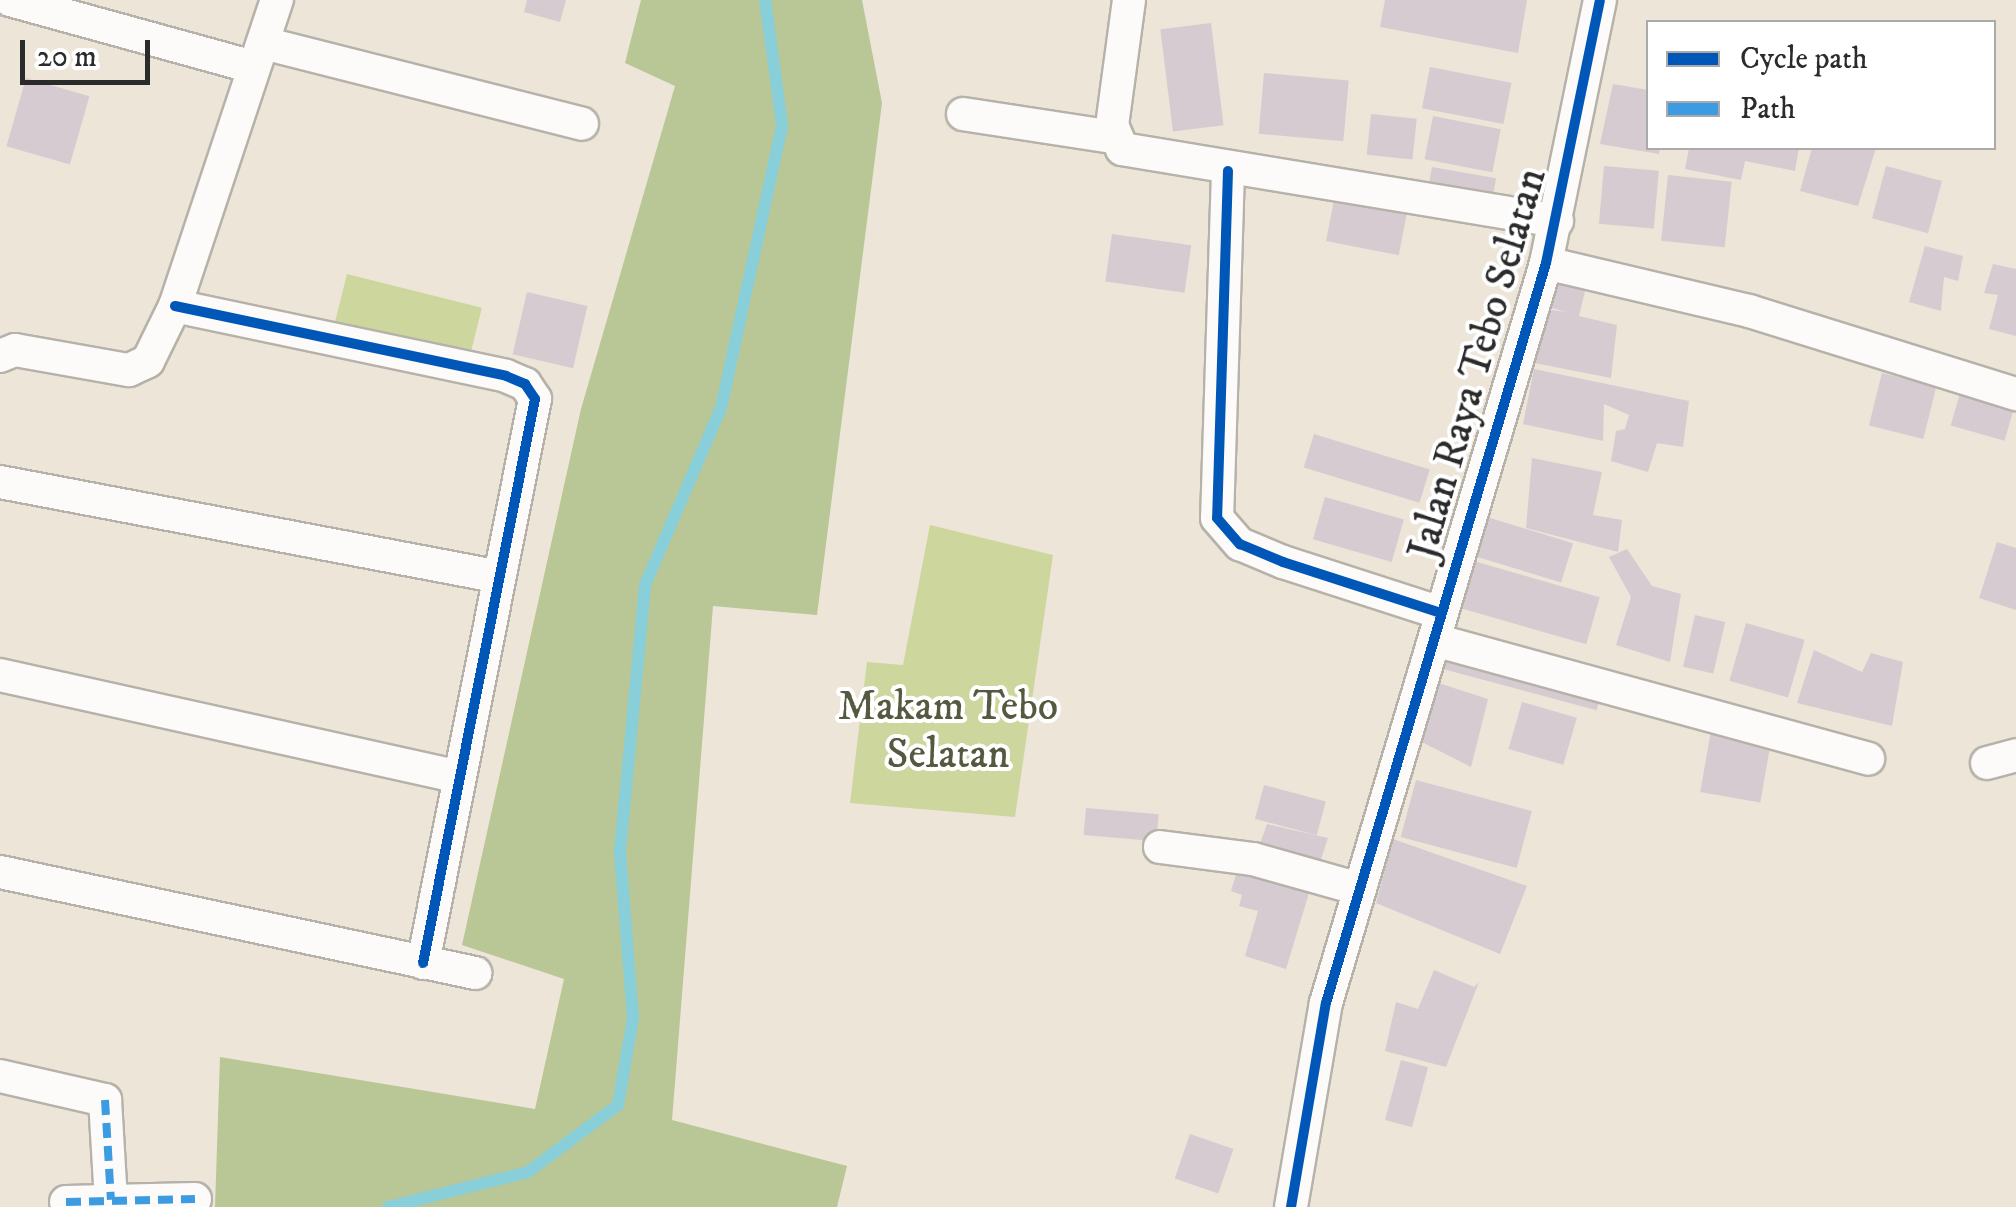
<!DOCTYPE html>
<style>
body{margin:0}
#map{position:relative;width:2016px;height:1207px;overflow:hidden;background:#ece5d8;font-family:"IM FELL DW Pica",serif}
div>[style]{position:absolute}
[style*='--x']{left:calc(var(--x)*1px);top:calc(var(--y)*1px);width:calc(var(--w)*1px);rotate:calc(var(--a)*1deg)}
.green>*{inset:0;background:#cdd69d;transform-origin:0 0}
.forest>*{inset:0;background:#b9c696}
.stream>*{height:12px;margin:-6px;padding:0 6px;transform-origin:6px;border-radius:6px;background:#89cfd9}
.building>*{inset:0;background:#d7cbd2;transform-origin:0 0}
.roads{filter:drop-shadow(2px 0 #b6b2aa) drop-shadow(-2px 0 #b6b2aa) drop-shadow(0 2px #b6b2aa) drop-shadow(0 -2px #b6b2aa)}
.minor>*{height:32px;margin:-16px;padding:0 16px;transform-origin:16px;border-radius:16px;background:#fcfbf9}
.quiet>*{height:8px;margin-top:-4px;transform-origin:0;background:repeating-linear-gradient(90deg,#3d9ce1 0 15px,transparent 0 23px)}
.cycleway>*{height:10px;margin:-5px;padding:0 5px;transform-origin:5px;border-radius:5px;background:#0057b8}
span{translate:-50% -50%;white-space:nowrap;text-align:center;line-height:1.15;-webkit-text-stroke:8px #fff;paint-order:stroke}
.street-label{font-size:42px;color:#2b2b2b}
.park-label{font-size:42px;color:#545a3f}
.legend{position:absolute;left:1646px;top:20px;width:350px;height:130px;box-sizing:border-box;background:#fff;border:2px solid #aaa;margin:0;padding:12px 18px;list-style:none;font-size:30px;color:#2b2b2b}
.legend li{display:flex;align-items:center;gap:20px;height:50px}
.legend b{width:50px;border:2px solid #aaa}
.scale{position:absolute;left:20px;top:40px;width:130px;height:45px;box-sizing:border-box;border:5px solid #2b2b2b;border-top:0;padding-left:12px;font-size:30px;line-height:35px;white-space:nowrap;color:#2b2b2b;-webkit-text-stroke:8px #fff;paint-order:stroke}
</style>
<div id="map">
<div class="green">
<div style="left:347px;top:274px;width:139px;height:50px;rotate:14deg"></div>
<div style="clip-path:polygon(930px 525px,1053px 555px,1015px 817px,850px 803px,867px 662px,903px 665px)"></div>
</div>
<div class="forest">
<div style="clip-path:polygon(641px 0,862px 0,882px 103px,817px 615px,713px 606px,672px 1120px,847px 1166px,837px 1207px,215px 1207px,220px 1057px,535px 1109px,564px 979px,462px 945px,581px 409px,675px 86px,625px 63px)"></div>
</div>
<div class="stream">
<div style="--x:388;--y:1207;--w:144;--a:-14"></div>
<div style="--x:528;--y:1172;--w:112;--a:-36.7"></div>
<div style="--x:618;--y:1105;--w:88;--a:-80.2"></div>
<div style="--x:633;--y:1018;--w:168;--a:-94.5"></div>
<div style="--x:620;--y:851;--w:267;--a:-84.6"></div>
<div style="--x:645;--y:585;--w:193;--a:-66.8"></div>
<div style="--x:721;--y:408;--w:289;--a:-77.8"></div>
<div style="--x:782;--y:125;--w:126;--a:-97.7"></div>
</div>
<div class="building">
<div style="clip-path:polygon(527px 0,566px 0,560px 22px,524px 12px)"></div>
<div style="clip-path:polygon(1385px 0,1527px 0,1518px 53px,1380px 27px)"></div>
<div style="left:1211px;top:23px;width:103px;height:51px;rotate:83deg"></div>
<div style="left:1430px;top:67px;width:83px;height:42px;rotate:11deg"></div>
<div style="left:1264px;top:73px;width:85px;height:61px;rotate:5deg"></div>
<div style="left:26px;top:78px;width:66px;height:71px;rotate:16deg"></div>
<div style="clip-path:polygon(1613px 84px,1648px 90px,1648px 148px,1660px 148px,1659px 154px,1600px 144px)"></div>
<div style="left:1371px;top:114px;width:46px;height:41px;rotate:6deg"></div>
<div style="left:1433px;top:116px;width:69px;height:44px;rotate:11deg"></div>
<div style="clip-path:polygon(1689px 148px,1799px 148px,1795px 171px,1745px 161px,1741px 180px,1685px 169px)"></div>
<div style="clip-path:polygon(1812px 148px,1876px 148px,1858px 206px,1800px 191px)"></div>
<div style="left:1604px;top:166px;width:55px;height:58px;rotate:5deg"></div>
<div style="left:1886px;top:166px;width:58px;height:54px;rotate:15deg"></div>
<div style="left:1432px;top:167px;width:65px;height:26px;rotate:10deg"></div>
<div style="left:1668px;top:175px;width:64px;height:66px;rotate:6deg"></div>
<div style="left:1336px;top:190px;width:74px;height:52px;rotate:11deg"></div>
<div style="left:1112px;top:234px;width:80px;height:48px;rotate:8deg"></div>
<div style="clip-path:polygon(1925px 246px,1963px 256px,1958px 281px,1944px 277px,1941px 311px,1909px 302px)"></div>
<div style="clip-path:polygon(1993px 264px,2016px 269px,2016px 336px,1989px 329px,1998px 295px,1984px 293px)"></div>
<div style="clip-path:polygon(1550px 266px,1589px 275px,1579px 316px,1617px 325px,1611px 378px,1529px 362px,1545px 309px,1567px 312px,1540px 305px)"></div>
<div style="left:527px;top:292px;width:62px;height:64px;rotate:13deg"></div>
<div style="clip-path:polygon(1534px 369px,1689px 401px,1683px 447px,1657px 443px,1648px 472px,1611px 461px,1616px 431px,1625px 429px,1629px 415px,1604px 404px,1603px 441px,1523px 424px)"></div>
<div style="left:1882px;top:373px;width:56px;height:54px;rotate:14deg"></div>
<div style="left:1962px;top:386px;width:56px;height:41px;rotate:16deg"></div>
<div style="left:1314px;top:434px;width:121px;height:35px;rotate:17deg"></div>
<div style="clip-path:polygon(1532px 458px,1602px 472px,1593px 515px,1622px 520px,1618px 552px,1526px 528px)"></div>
<div style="left:1325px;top:497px;width:82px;height:44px;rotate:16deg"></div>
<div style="left:1487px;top:517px;width:90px;height:41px;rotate:17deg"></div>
<div style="clip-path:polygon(1997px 542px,2016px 548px,2016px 610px,1979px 598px)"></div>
<div style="clip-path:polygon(1627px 549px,1652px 586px,1681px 594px,1670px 662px,1616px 645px,1631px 597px,1609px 557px)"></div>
<div style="left:1470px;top:560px;width:135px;height:49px;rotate:16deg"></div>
<div style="left:1695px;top:615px;width:31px;height:53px;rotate:13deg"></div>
<div style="left:1746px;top:623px;width:61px;height:60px;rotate:16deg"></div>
<div style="left:1442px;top:646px;width:166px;height:22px;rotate:15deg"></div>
<div style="clip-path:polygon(1814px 650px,1862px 672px,1871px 653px,1903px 662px,1892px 726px,1797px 703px)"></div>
<div style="clip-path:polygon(1429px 680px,1488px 699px,1471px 767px,1410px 736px)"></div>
<div style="left:1522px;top:702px;width:57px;height:49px;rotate:16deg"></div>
<div style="left:1712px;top:725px;width:61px;height:68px;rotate:10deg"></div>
<div style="left:1416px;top:780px;width:120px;height:59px;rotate:15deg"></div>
<div style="left:1264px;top:785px;width:64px;height:35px;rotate:15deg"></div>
<div style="left:1086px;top:808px;width:73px;height:27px;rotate:5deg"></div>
<div style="clip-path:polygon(1267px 824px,1328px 838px,1317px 871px,1257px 852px)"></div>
<div style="clip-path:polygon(1393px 839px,1527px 886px,1500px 954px,1376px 903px)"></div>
<div style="clip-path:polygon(1240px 861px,1312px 883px,1286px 969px,1245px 956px,1258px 911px,1239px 906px,1242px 895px,1231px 891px)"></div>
<div style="clip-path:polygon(1434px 970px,1474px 987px,1479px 982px,1446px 1067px,1385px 1051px,1396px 1002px,1418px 1009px)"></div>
<div style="left:1401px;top:1060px;width:28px;height:62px;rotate:15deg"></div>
<div style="left:1190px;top:1134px;width:46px;height:47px;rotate:19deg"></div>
</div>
<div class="roads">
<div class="minor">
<div style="--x:10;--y:0;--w:252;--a:15.4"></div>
<div style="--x:1129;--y:0;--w:126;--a:97.7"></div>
<div style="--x:1112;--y:125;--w:26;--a:67"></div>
<div style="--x:1122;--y:149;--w:441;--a:9.4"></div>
<div style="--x:263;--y:43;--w:329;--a:14.2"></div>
<div style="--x:963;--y:114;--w:153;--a:8.7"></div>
<div style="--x:1228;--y:171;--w:347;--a:91.8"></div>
<div style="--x:1217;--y:518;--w:35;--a:49"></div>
<div style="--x:1240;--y:544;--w:47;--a:22.7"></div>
<div style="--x:1283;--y:562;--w:166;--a:17.9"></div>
<div style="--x:1546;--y:263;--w:209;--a:13.3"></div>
<div style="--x:1749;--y:311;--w:280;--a:17.3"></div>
<div style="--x:175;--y:306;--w:338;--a:11.9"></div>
<div style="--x:506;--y:376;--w:21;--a:23"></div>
<div style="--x:525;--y:384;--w:18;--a:56"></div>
<div style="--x:535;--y:399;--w:575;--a:101.23"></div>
<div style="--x:0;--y:356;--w:16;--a:-22"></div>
<div style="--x:15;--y:350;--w:116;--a:10"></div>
<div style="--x:129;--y:370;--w:21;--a:-25"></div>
<div style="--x:148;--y:361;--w:61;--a:-63.9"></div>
<div style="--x:175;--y:306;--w:323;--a:-71.6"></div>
<div style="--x:0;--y:482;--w:504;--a:10.75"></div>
<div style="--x:1438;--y:641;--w:446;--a:15.3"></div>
<div style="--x:0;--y:675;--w:467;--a:12.5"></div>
<div style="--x:1987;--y:763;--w:30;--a:-15"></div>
<div style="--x:1160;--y:847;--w:94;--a:7.4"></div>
<div style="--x:1253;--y:859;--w:111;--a:15.7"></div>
<div style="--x:0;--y:872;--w:486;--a:12"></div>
<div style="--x:0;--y:1076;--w:108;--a:12.9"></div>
<div style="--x:105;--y:1100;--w:100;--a:86.6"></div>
<div style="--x:66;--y:1202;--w:129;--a:-1.3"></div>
<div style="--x:1291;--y:1207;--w:207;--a:-80.3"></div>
<div style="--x:1326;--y:1003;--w:772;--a:-73.44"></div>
<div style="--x:1546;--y:263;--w:268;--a:-78.4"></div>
</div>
</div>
<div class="quiet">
<div style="--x:105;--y:1100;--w:100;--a:86.6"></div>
<div style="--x:66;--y:1202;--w:129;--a:-1.3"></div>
</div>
<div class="cycleway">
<div style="--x:1228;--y:171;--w:347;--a:91.8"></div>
<div style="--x:1217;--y:518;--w:35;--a:49"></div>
<div style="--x:1240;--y:544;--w:47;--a:22.7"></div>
<div style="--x:1283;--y:562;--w:166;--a:17.9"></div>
<div style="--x:175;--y:306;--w:338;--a:11.9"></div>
<div style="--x:506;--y:376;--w:21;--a:23"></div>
<div style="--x:525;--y:384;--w:18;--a:56"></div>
<div style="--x:535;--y:399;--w:575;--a:101.23"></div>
<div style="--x:1291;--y:1207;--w:207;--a:-80.3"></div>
<div style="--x:1326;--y:1003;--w:772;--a:-73.44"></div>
<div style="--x:1546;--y:263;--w:268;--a:-78.4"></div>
</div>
<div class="street-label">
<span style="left:1478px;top:364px;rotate:-74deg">Jalan Raya Tebo Selatan</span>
</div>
<div class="park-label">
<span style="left:948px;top:731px">Makam Tebo<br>Selatan</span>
</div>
<ul class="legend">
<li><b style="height:12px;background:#0057b8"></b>Cycle path</li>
<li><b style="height:12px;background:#3d9ce1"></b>Path</li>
</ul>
<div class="scale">20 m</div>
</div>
